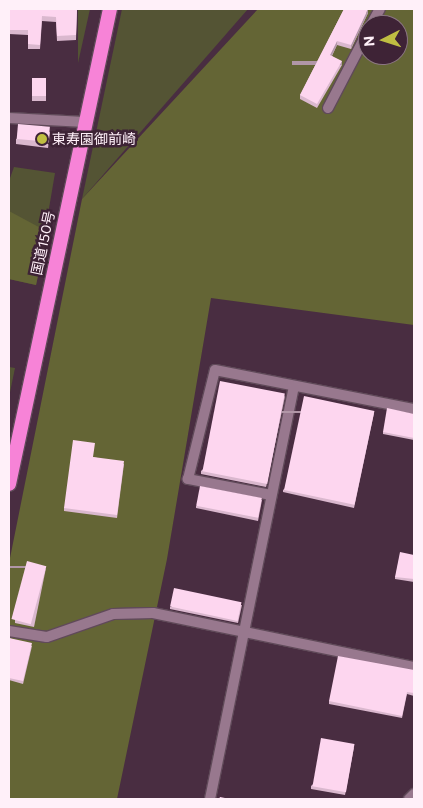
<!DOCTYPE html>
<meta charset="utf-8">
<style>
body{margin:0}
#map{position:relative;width:423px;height:808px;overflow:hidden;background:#492d41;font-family:Commissioner,"Noto Sans JP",sans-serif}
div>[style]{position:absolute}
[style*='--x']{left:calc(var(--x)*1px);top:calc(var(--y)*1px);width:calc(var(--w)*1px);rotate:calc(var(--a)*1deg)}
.green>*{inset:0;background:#545434}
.forest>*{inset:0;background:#646535}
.roads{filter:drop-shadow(1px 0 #604a59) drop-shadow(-1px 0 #604a59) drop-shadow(0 1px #604a59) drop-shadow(0 -1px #604a59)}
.minor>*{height:10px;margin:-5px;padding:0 5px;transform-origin:5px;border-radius:5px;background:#98788e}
.highway>*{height:14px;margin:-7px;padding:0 7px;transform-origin:7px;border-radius:7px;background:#f783d7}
.wall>*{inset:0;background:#dab8ce;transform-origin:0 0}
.shaded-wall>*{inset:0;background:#b196a7;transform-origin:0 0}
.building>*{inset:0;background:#fdd6ef;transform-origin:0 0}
.dots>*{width:14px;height:14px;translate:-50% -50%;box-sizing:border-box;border:2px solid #3e2336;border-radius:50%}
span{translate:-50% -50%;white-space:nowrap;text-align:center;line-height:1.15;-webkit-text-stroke:5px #3e2336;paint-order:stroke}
.poi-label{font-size:14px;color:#fff0f9}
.left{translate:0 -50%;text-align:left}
.street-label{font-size:14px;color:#fff0f9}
.frame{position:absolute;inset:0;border:10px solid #fff0f9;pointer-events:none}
.north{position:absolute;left:358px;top:15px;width:50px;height:50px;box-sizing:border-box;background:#3e2336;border:1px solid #8b7584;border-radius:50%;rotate:265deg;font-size:14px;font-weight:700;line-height:20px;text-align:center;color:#fff0f9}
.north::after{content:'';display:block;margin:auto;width:18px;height:22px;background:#bfbe42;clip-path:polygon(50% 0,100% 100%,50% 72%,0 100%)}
</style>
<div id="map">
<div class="green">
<div style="clip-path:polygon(78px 9px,90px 9px,78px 63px)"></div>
<div style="clip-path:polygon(122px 9px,248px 9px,82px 199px)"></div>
<div style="clip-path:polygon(14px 167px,55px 173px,36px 285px,9px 279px,9px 181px)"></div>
<div style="clip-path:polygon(9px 367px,15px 368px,9px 397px)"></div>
</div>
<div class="forest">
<div style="clip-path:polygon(evenodd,258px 9px,414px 9px,414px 325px,211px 298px,167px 559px,117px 799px,9px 799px,9px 563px,82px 199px,258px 9px,368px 25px,398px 25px,398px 55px,368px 55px,368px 25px)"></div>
<div style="clip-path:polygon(9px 211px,48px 232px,36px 285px,9px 279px)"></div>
</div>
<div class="roads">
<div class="minor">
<div style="--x:371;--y:25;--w:18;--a:-61"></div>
<div style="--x:328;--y:108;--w:87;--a:-62.5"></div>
<div style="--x:9;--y:118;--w:76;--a:3"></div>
<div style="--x:271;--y:495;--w:85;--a:-169.1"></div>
<div style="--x:188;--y:479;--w:112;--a:-76.1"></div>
<div style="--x:215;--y:370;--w:203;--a:11.1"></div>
<div style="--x:9;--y:631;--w:38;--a:9"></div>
<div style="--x:47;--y:637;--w:70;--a:-19.2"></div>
<div style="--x:113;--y:614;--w:40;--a:-1.4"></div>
<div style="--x:153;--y:613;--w:267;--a:11.7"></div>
<div style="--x:210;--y:799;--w:421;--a:-78.5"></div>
<div style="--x:409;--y:799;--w:7;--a:-45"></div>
</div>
<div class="highway">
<div style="--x:9;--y:484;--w:486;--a:-78"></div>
</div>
</div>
<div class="wall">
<div style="clip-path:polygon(9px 9px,77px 9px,76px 40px,57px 41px,56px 22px,42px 21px,40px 49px,28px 49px,28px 35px,9px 34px)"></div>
<div style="clip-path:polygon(344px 9px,368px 13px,351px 49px,337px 45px,332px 56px,342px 65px,317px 108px,300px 99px,300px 95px)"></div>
<div style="left:32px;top:78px;width:14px;height:23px"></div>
<div style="clip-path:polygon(50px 132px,48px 148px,16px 144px,16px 139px)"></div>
<div style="clip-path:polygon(285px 396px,266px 487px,201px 474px,201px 471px)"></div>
<div style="clip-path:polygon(374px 413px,354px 508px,283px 492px,283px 490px)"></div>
<div style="clip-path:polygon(414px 414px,414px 440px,383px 434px,383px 432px)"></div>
<div style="clip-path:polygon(93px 457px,124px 464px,117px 518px,64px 511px,64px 508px)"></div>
<div style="clip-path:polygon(262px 500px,258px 521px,196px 508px,196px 506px)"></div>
<div style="clip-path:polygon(414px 555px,414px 582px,395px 579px,395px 577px)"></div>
<div style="clip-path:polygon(46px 568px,34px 627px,15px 623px,15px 620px)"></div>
<div style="clip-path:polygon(242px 605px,238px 623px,170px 609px,170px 607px)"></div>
<div style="clip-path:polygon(9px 638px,32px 646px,23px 684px,9px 680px)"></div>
<div style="clip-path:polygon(414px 670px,414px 696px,407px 694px,402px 718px,329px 704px,329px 701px)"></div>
<div style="clip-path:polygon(354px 747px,345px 795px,311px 789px,311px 786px)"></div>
</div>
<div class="shaded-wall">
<div style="clip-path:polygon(368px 9px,368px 13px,351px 49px,351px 45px)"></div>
<div style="clip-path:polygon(337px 41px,337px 45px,330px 59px,330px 55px)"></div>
<div style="left:342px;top:61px;width:4px;height:50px;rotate:90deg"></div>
<div style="clip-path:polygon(285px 394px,285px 396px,266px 487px,266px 484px)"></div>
<div style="left:374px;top:411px;width:2px;height:97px;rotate:90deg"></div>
<div style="left:46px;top:566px;width:2px;height:60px;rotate:90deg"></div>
</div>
<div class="building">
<div style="clip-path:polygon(9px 9px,77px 9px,76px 35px,57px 36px,56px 17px,42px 16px,40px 45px,28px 44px,28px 30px,9px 30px)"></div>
<div style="clip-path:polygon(344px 9px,368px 9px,351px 45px,337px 41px,330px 55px,342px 61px,317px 104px,300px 95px)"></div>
<div style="left:32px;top:78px;width:14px;height:18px"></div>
<div style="left:18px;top:124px;width:32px;height:15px;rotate:5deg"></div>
<div style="left:220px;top:381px;width:66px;height:92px;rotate:11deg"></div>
<div style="left:304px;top:396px;width:72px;height:96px;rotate:12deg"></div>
<div style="clip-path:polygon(387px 408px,414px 414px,414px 438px,383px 432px)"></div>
<div style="clip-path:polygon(73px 440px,95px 443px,93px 457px,124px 461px,117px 515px,64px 508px)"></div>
<div style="left:200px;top:486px;width:63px;height:20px;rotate:11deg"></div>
<div style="clip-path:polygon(400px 552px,414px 555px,414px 579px,395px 577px)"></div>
<div style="left:27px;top:561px;width:20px;height:60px;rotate:15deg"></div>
<div style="left:174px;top:588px;width:69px;height:19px;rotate:12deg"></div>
<div style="clip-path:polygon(9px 638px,32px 643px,23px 681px,9px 678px)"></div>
<div style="clip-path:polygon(338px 656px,414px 670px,414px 693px,407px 692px,402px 716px,329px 701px)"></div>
<div style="left:321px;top:738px;width:34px;height:49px;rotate:10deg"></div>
<div style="clip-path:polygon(220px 797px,230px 799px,219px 799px)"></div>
</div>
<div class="dots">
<div style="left:42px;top:139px;background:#bfbe42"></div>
</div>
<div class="poi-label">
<span class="left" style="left:52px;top:139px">東寿園御前崎</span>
</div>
<div class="street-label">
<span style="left:43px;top:243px;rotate:-78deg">国道150号</span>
</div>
<div class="frame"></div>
<div class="north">N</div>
</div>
